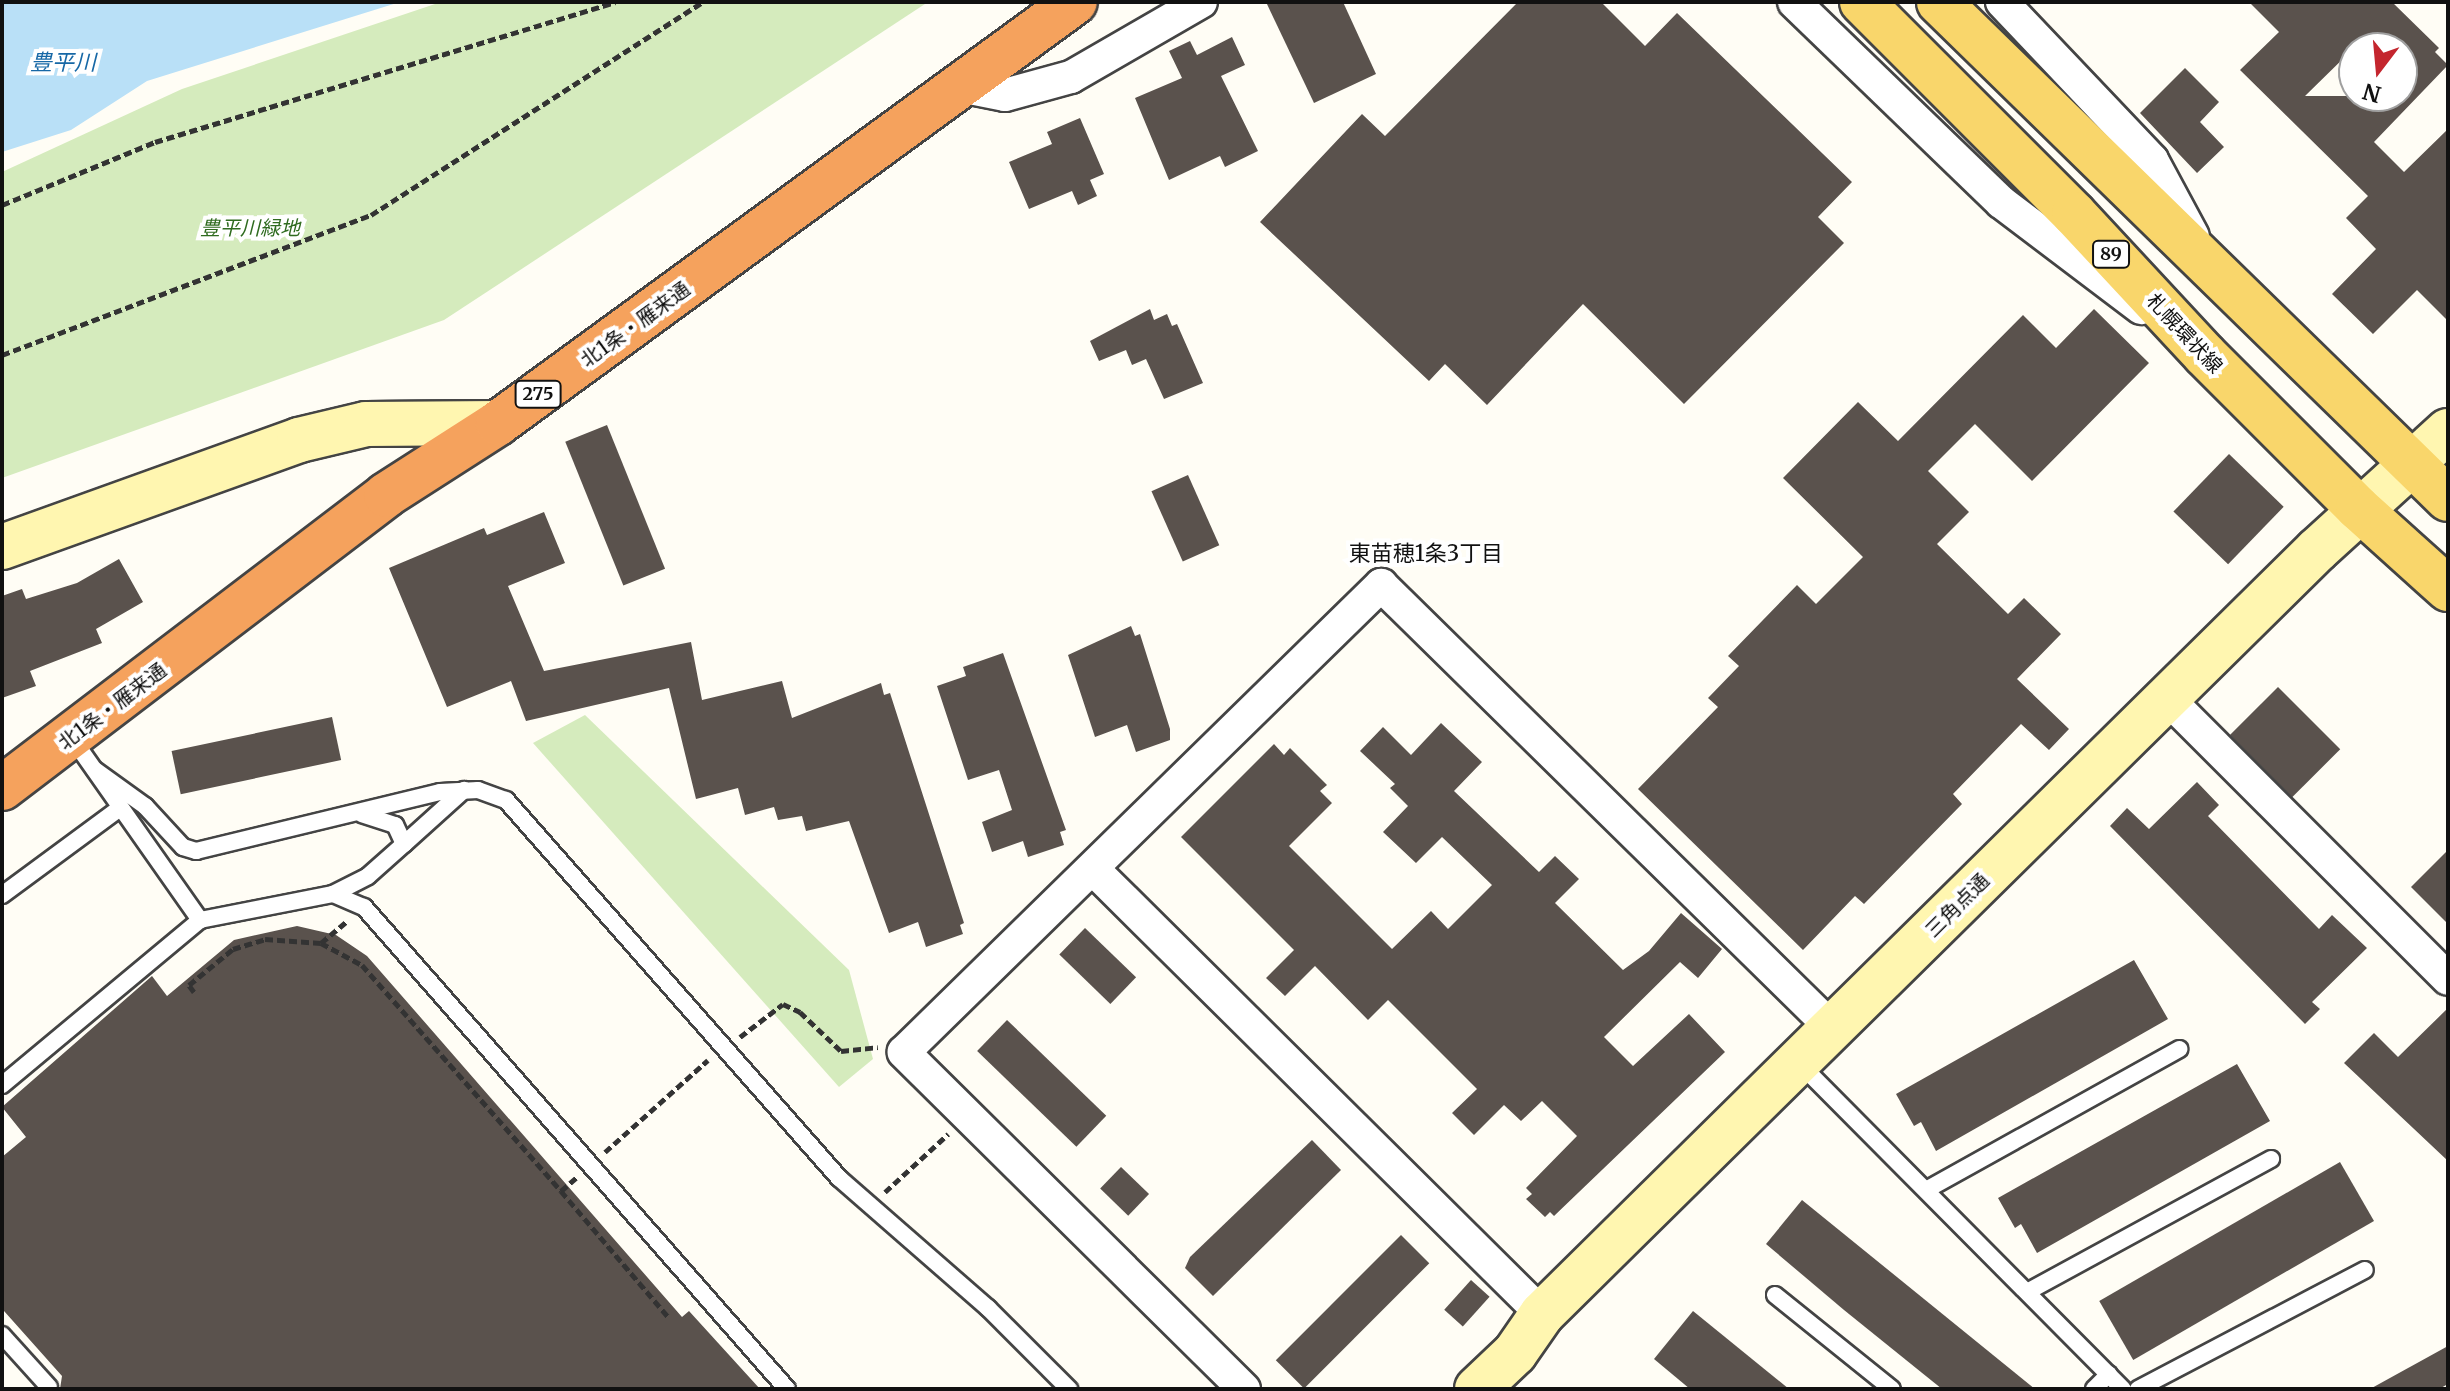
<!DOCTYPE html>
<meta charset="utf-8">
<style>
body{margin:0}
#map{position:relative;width:2450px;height:1391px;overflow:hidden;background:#fffdf5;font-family:Merriweather,"Noto Sans JP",serif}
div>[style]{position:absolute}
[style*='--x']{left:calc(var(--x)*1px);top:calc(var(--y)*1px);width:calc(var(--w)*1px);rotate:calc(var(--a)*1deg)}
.green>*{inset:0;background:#d5ebbd}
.water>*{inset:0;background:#b9e0f7}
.building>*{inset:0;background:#5a524d;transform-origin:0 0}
.path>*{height:5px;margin-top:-2.5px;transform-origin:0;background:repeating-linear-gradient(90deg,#333 0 8px,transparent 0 12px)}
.roads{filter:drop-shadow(2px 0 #444) drop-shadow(-2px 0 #444) drop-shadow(0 2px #444) drop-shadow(0 -2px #444)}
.lane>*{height:16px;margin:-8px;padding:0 8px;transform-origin:8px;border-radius:8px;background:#fff}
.street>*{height:32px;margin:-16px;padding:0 16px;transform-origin:16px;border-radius:16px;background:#fff}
.secondary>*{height:44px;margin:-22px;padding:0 22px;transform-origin:22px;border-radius:22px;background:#fff6b0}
.primary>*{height:44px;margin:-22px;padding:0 22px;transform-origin:22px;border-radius:22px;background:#f9d66b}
.highway>*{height:44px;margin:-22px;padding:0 22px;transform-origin:22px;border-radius:22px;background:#f5a25d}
span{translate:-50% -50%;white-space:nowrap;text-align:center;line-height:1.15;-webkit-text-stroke:8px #fff;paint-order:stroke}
.shield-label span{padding:2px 6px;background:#fff;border:2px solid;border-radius:6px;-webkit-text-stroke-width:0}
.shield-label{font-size:18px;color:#111;font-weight:700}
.park-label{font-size:20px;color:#2f6b1f;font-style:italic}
.street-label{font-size:20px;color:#111}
.water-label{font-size:22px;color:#1768a6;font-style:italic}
.neighbourhood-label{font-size:22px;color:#111}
.frame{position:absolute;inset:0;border:4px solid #111;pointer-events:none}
.north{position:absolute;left:2338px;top:32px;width:80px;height:80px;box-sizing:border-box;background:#fff;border:2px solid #a0a0a0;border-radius:50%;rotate:196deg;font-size:22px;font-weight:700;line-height:32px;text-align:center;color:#111}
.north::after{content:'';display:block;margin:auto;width:28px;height:36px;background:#c4262e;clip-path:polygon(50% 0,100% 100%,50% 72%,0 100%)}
</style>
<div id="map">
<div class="green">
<div style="clip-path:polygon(441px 2px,928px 2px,444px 320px,2px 478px,2px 172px,182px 89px)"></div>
<div style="clip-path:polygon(585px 715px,849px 970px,873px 1059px,839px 1087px,533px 743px)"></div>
</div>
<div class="water">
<div style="clip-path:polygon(2px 2px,400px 2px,147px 81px,71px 130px,2px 152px)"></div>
</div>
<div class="building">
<div style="clip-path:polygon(1266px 2px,1343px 2px,1376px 74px,1314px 103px)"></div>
<div style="clip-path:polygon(1518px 2px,1601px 2px,1645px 46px,1677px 13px,1852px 182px,1818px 217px,1844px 243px,1684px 404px,1583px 304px,1487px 405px,1445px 364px,1429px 381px,1260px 222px,1362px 114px,1385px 136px)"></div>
<div style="clip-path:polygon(evenodd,2249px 2px,2392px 2px,2439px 48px,2435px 52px,2448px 65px,2374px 142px,2404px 172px,2448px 129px,2448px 321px,2417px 290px,2373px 334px,2332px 294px,2376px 249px,2346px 218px,2368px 196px,2240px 70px,2279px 32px,2249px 2px,2354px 48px,2402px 48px,2402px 96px,2305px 96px,2354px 48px)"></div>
<div style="clip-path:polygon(1232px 37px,1245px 65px,1221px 76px,1258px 151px,1225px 167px,1220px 156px,1169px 180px,1135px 98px,1182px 78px,1169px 51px,1190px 41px,1197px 55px)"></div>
<div style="clip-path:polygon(2185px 68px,2219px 102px,2200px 122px,2224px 147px,2197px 173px,2140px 113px)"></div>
<div style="clip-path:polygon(1080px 118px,1104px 174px,1090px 180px,1097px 196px,1078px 205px,1072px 191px,1029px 209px,1009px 162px,1052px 144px,1047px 132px)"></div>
<div style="clip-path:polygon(1150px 309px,1154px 320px,1167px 314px,1172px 326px,1177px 324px,1203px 383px,1164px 399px,1146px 359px,1132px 365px,1126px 350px,1099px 361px,1090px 341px)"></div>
<div style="clip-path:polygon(2094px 309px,2149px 363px,2032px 481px,1975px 424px,1928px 471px,1969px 512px,1937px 544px,2008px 614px,2024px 598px,2061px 634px,2017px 679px,2069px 729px,2049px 750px,2021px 724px,1953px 794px,1962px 804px,1864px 904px,1855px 896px,1803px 950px,1638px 789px,1718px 707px,1708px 698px,1739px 666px,1728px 656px,1797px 585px,1816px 604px,1863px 557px,1783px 478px,1858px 402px,1898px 441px,2023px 315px,2056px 348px)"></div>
<div style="left:607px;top:425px;width:155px;height:45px;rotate:68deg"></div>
<div style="left:2229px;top:454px;width:76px;height:80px;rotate:44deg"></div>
<div style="left:1188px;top:475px;width:77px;height:40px;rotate:66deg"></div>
<div style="clip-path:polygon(544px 512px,565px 563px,508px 586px,544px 671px,691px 642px,702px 700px,782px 681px,792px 718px,881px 683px,884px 695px,890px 693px,964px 923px,960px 925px,963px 934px,926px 947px,918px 922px,889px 933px,849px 821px,806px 831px,802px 816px,778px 820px,774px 807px,745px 815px,738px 788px,696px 799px,669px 688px,526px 721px,511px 681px,447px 707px,389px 568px,484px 528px,487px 535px)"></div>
<div style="clip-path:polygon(119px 559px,143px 602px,96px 629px,102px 643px,30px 671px,36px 686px,2px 698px,2px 596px,22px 589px,26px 599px,77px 583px)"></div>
<div style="clip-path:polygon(1131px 626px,1135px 636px,1140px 634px,1170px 729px,1170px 740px,1136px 752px,1127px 725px,1095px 737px,1068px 655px)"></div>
<div style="clip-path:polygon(1003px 653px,1066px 830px,1060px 832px,1064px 845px,1028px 857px,1023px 841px,992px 852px,982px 822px,1012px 810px,999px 770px,968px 780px,937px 686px,966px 676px,963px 667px)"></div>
<div style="left:2278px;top:687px;width:88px;height:68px;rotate:45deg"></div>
<div style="left:332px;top:717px;width:44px;height:164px;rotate:78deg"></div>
<div style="clip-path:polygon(1441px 723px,1482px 762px,1454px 791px,1539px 872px,1555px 856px,1579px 879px,1555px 903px,1623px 970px,1649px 951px,1681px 913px,1722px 949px,1698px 978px,1680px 962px,1604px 1037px,1633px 1066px,1689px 1014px,1725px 1052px,1554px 1216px,1550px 1212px,1545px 1217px,1526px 1199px,1532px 1194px,1526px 1188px,1577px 1136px,1542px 1101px,1521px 1121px,1504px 1105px,1474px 1135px,1452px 1113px,1477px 1089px,1388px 1000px,1368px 1020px,1315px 966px,1285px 996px,1266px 978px,1294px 950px,1181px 837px,1274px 744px,1284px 755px,1290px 748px,1327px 785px,1320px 791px,1332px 803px,1289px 846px,1392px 949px,1431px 911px,1448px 929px,1492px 885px,1442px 837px,1416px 863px,1383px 832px,1408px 806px,1390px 788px,1395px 784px,1360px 751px,1383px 727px,1411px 755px)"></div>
<div style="clip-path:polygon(2197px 782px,2219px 805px,2208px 816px,2319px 929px,2332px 915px,2367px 948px,2312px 1002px,2320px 1009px,2305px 1024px,2110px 826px,2127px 808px,2149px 829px)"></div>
<div style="clip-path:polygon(2448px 850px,2448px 924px,2411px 887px)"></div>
<div style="clip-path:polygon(297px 926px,336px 935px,367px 956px,682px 1317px,689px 1311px,760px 1389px,60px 1389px,62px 1376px,4px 1311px,2px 1157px,26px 1137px,2px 1107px,152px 976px,167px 996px,234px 940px)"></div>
<div style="left:1085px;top:928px;width:71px;height:37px;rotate:44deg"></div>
<div style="clip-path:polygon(2134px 960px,2168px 1019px,1936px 1151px,1921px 1122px,1914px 1126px,1896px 1094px)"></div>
<div style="clip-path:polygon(2448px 1008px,2448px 1161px,2344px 1063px,2374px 1033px,2398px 1057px)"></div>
<div style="left:1007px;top:1020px;width:138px;height:43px;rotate:44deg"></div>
<div style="clip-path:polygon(2237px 1064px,2270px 1121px,2037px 1253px,2021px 1224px,2015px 1228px,1998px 1198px)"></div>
<div style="clip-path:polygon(1312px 1140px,1341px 1170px,1213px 1296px,1185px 1268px,1190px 1257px)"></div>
<div style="left:2340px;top:1162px;width:68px;height:278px;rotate:60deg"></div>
<div style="left:1121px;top:1167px;width:39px;height:30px;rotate:44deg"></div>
<div style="clip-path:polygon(1802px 1200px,2035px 1389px,1942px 1389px,1844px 1310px,1766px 1244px)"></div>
<div style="left:1401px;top:1235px;width:40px;height:177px;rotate:45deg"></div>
<div style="left:1471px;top:1280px;width:25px;height:40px;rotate:42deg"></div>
<div style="clip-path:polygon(1693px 1311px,1789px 1389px,1690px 1389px,1654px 1359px)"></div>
<div style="clip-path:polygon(2448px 1346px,2448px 1384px,2439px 1389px,2370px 1389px)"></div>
</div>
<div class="path">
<div style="--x:2;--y:205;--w:165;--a:-22.4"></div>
<div style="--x:155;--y:142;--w:481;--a:-16.9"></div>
<div style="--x:2;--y:355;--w:395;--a:-20.8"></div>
<div style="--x:371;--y:215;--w:394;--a:-32.7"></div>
<div style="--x:321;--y:943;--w:33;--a:-40"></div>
<div style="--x:194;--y:992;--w:9;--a:-126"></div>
<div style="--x:189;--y:985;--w:57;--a:-39.3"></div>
<div style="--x:233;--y:949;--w:34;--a:-17"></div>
<div style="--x:265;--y:939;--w:56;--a:4.1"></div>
<div style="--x:321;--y:943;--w:47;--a:28.2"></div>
<div style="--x:362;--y:965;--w:301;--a:48.6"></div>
<div style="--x:561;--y:1191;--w:21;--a:-41"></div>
<div style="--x:740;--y:1037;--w:54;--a:-37.5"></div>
<div style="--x:783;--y:1004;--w:19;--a:25"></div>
<div style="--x:800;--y:1012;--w:57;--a:43.6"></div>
<div style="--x:841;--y:1051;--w:37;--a:-6"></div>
<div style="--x:605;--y:1152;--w:138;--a:-41.8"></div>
<div style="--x:561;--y:1191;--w:167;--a:49.6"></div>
<div style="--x:885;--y:1192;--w:86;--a:-42.6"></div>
</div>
<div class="roads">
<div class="lane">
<div style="--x:72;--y:738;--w:223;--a:54.9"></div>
<div style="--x:95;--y:770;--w:62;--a:35.8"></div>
<div style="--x:145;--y:806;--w:56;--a:47.2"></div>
<div style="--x:183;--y:847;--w:14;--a:17"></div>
<div style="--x:196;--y:851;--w:251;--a:-13.6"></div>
<div style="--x:440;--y:792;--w:38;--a:-3"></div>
<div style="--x:478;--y:790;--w:30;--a:20"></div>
<div style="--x:506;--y:800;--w:504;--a:48.62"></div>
<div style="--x:839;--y:1178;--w:198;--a:41.1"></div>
<div style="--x:988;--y:1308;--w:115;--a:45"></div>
<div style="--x:404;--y:844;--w:81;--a:-42"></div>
<div style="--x:333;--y:894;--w:39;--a:-27"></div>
<div style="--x:368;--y:876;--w:48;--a:-41.6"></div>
<div style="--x:404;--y:844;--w:21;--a:-115"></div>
<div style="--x:395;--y:825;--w:35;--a:-162"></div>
<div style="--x:2;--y:895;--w:147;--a:-36.4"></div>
<div style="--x:1800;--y:1064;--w:458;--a:45.2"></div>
<div style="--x:2;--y:1085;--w:258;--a:-39.8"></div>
<div style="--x:200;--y:920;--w:136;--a:-11.1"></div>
<div style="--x:333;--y:894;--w:34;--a:23"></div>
<div style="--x:364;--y:907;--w:641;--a:48.73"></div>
<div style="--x:1926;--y:1190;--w:290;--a:-29.1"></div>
<div style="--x:2027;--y:1292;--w:278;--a:-28.6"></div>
<div style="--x:1775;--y:1295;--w:150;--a:38.8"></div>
<div style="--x:2;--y:1335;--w:70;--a:47.9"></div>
<div style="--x:2094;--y:1389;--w:21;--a:-45"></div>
<div style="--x:2138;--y:1389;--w:256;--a:-27.7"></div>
</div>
<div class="street">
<div style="--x:1794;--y:2;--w:288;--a:44"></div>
<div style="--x:2001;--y:202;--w:176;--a:37.1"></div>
<div style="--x:2002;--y:2;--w:218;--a:46.5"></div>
<div style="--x:2152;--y:160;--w:86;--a:61.7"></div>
<div style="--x:965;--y:87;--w:41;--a:11.3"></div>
<div style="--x:1005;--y:95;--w:68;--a:-15.3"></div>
<div style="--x:1071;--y:77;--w:150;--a:-30"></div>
<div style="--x:2167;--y:698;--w:397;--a:45"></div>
<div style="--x:1094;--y:870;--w:631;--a:44.74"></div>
<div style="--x:1244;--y:1389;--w:479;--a:-135.3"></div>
<div style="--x:904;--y:1052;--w:668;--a:-44.39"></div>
<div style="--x:1381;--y:585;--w:632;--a:44.49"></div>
</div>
<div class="secondary">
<div style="--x:2;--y:547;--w:316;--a:-19.8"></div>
<div style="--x:299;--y:440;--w:69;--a:-13.4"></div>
<div style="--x:366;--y:424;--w:132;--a:-0.4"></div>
<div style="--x:1477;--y:1389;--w:52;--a:-43.5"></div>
<div style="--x:1515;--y:1353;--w:47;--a:-55.3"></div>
<div style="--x:1542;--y:1314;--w:1088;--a:-44.59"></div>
<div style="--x:2317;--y:550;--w:177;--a:-42.3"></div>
</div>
<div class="primary">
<div style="--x:1862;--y:2;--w:300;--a:45"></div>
<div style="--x:2074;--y:214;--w:192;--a:47.1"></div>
<div style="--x:2205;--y:355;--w:216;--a:45"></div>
<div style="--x:2358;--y:508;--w:121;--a:42"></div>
<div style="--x:1939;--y:2;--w:711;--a:44.32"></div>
</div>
<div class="highway">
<div style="--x:2;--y:788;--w:483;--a:-37.3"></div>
<div style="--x:386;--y:495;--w:133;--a:-32.7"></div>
<div style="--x:498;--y:423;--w:714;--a:-36.12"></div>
</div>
</div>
<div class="shield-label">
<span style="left:2111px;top:254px">89</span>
<span style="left:538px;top:394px">275</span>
</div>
<div class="park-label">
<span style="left:250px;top:227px">豊平川緑地</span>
</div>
<div class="street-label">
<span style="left:635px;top:324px;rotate:-36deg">北1条・雁来通</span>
<span style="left:2185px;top:333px;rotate:47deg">札幌環状線</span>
<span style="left:112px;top:706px;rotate:-37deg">北1条・雁来通</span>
<span style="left:1957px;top:905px;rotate:-45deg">三角点通</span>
</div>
<div class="water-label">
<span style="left:63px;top:63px">豊平川</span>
</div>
<div class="neighbourhood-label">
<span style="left:1426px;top:554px">東苗穂1条3丁目</span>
</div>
<div class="frame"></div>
<div class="north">N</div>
</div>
